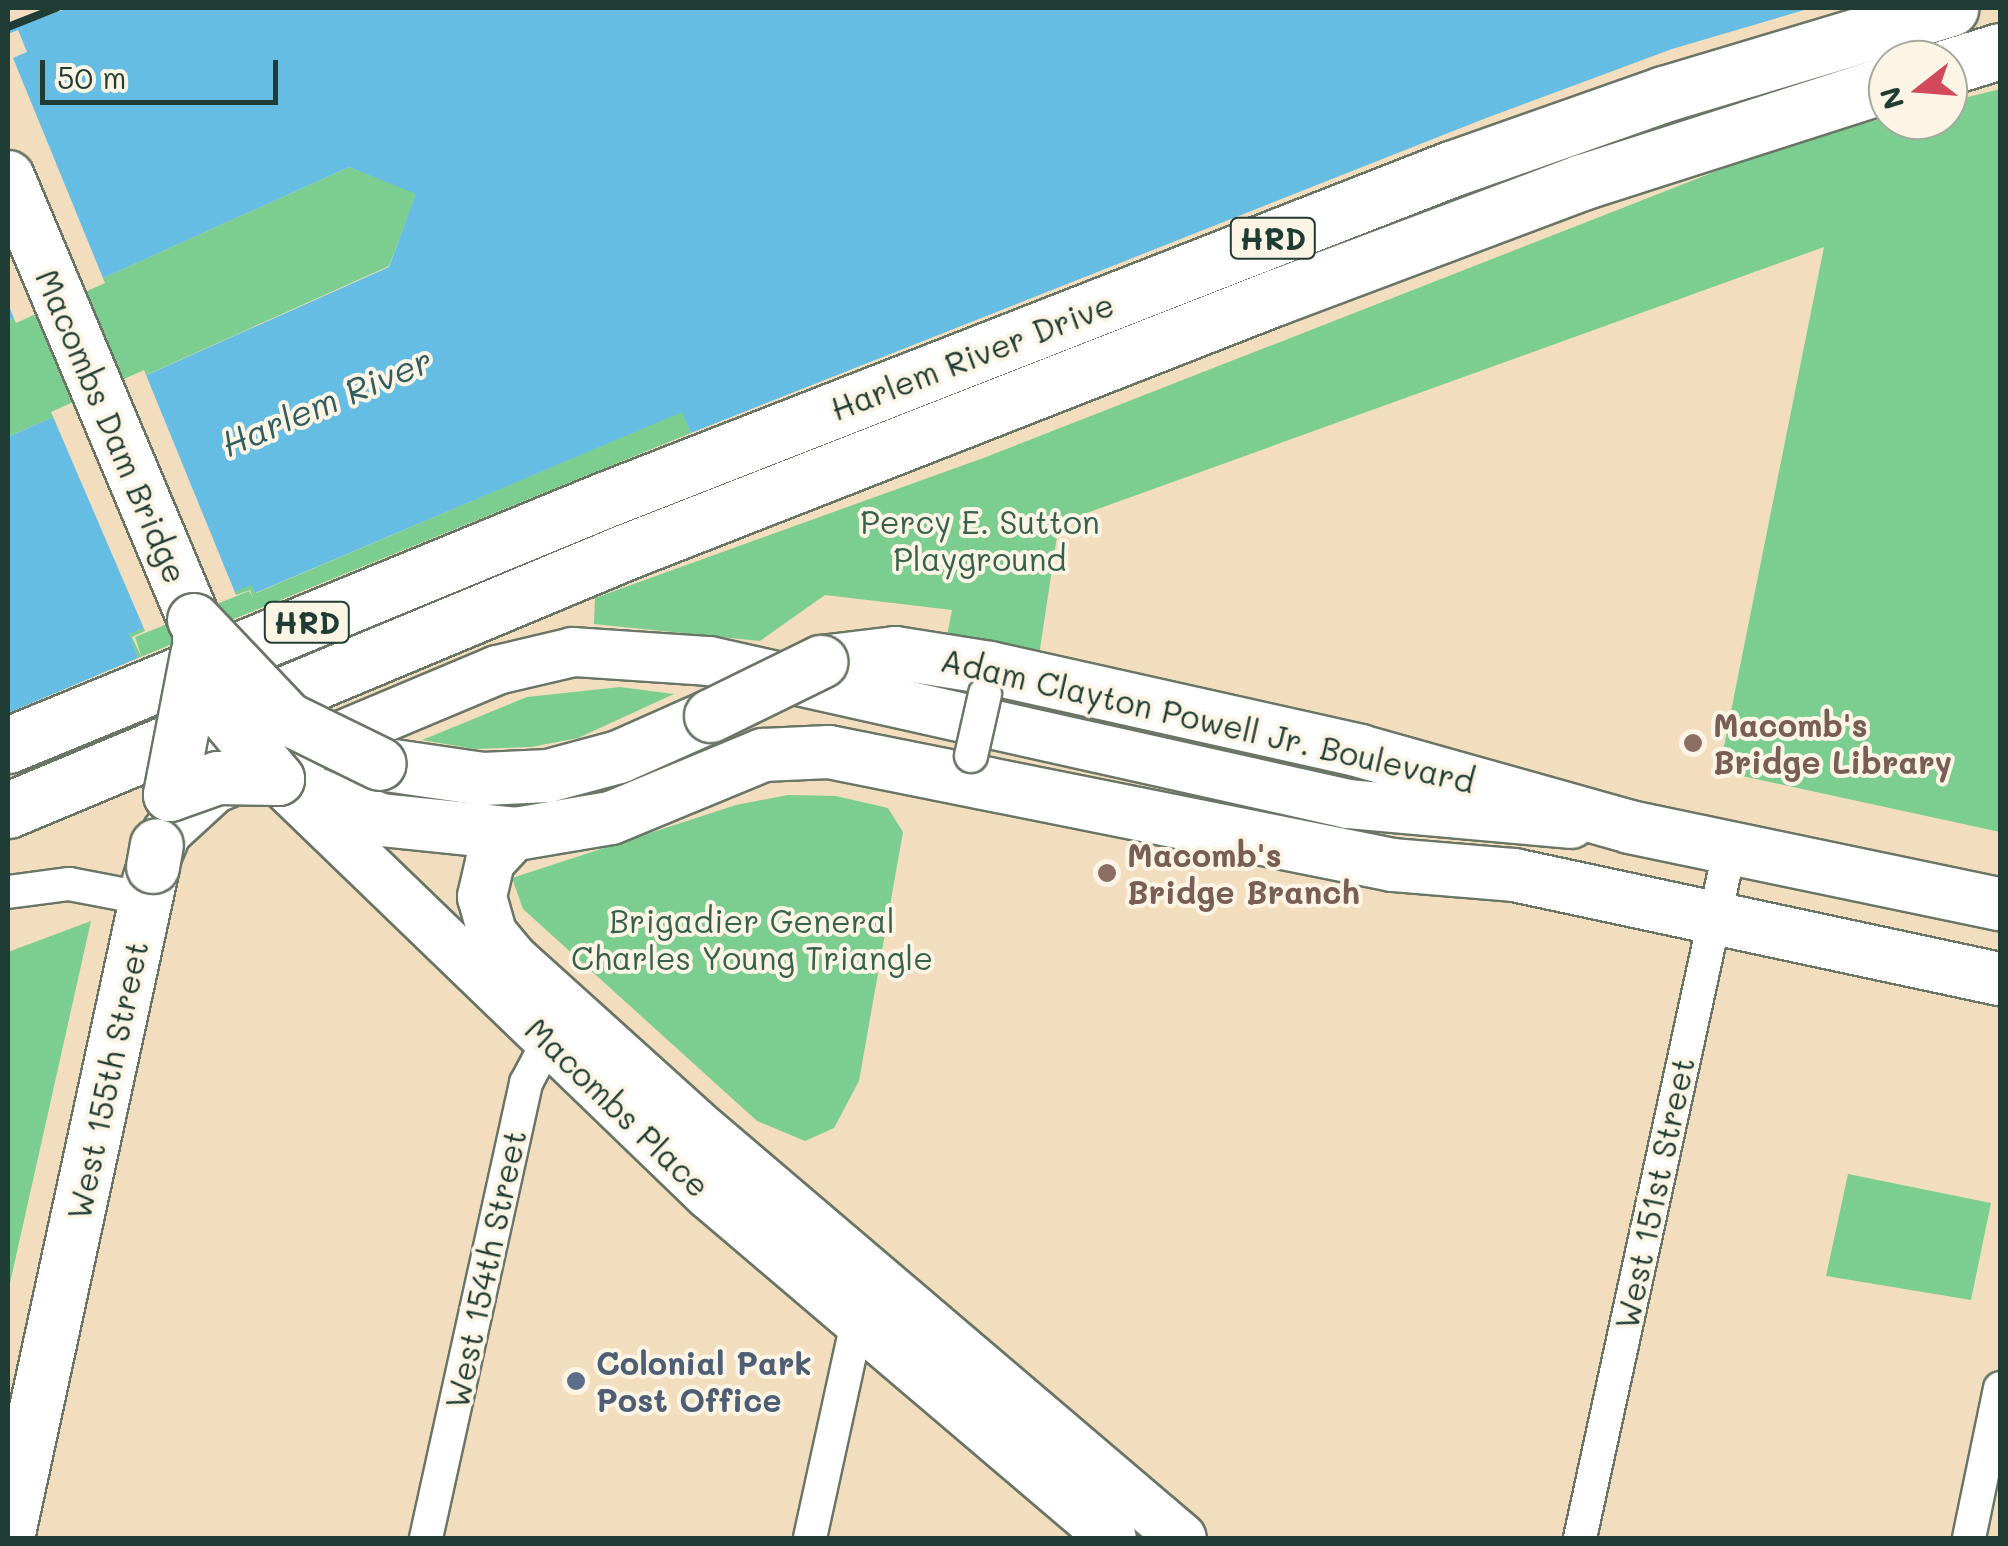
<!DOCTYPE html>
<style>
body{margin:0}
#map{position:relative;width:2008px;height:1546px;overflow:hidden;background:#f3ddbf;font-family:Mali,sans-serif}
div>[style]{position:absolute}
.green>*{inset:0;background:#7cce90}
.water>*{inset:0;background:#66bde3}
.pier>*{inset:0;background:#f3ddbf}
.roads{filter:drop-shadow(2px 0 #697565) drop-shadow(-2px 0 #697565) drop-shadow(0 2px #697565) drop-shadow(0 -2px #697565)}
.street>*{height:32px;margin:-16px;padding:0 16px;transform-origin:16px;border-radius:16px;background:#fff}
.secondary>*{height:48px;margin:-24px;padding:0 24px;transform-origin:24px;border-radius:24px;background:#fff}
.primary>*{height:52px;margin:-26px;padding:0 26px;transform-origin:26px;border-radius:26px;background:#fff}
.highway>*{height:55px;margin:-27.5px;padding:0 27.5px;transform-origin:27.5px;border-radius:27.5px;background:#fff}
.rail>*{height:8px;margin:-4px;padding:0 4px;transform-origin:4px;border-radius:4px;background:#1f3d34}
.bridges{filter:drop-shadow(2px 0 #697565) drop-shadow(-2px 0 #697565) drop-shadow(0 2px #697565) drop-shadow(0 -2px #697565)}
.street-bridge>*{height:32px;margin:-16px;padding:0 16px;transform-origin:16px;border-radius:16px;background:#fff}
.primary-bridge>*{height:52px;margin:-26px;padding:0 26px;transform-origin:26px;border-radius:26px;background:#fff}
.dots>*{width:28px;height:28px;translate:-50% -50%;box-sizing:border-box;border:5px solid #fcf5e5;border-radius:50%}
span{translate:-50% -50%;white-space:nowrap;text-align:center;line-height:1.15;-webkit-text-stroke:8px #fcf5e5;paint-order:stroke}
.shield-label span{padding:2px 8px;background:#fcf5e5;border:2px solid;border-radius:8px;-webkit-text-stroke-width:0}
.shield-label{font-size:30px;color:#1f3d34;font-weight:700}
.street-label{font-size:32px;color:#1f3d34}
.park-label{font-size:32px;color:#36614b}
.education-label{font-size:32px;color:#785e54;font-weight:700}
.left{translate:0 -50%;text-align:left}
.service-label{font-size:32px;color:#4e5e75;font-weight:700}
.water-label{font-size:35px;color:#315d60;font-style:italic}
.frame{position:absolute;inset:0;border:10px solid #1f3d34;pointer-events:none}
.north{position:absolute;left:1868px;top:40px;width:100px;height:100px;box-sizing:border-box;background:#fcf5e5;border:2px solid #a4ab9e;border-radius:50%;rotate:253deg;font-size:28px;font-weight:700;line-height:40px;text-align:center;color:#1f3d34}
.north::after{content:'';display:block;margin:auto;width:35px;height:45px;background:#d1495b;clip-path:polygon(50% 0,100% 100%,50% 72%,0 100%)}
.scale{position:absolute;left:40px;top:60px;width:238px;height:45px;box-sizing:border-box;border:5px solid #1f3d34;border-top:0;padding-left:12px;font-size:30px;line-height:35px;white-space:nowrap;color:#1f3d34;-webkit-text-stroke:8px #fcf5e5;paint-order:stroke}
</style>
<div id="map">
<div class="green">
<div style="clip-path:polygon(2000px 89px,2000px 832px,1719px 771px,1824px 247px,1059px 523px,1038px 662px,946px 640px,952px 610px,825px 595px,760px 641px,594px 624px,595px 598px,986px 457px,1786px 144px,1888px 117px,1948px 120px,1948px 102px)"></div>
<div style="clip-path:polygon(349px 167px,417px 193px,389px 266px,8px 437px,8px 321px)"></div>
<div style="clip-path:polygon(683px 411px,691px 433px,138px 658px,128px 634px,251px 584px,256px 593px)"></div>
<div style="clip-path:polygon(620px 687px,674px 694px,578px 738px,531px 747px,475px 749px,422px 740px,527px 697px)"></div>
<div style="clip-path:polygon(788px 795px,836px 796px,888px 808px,903px 832px,859px 1081px,834px 1128px,805px 1141px,757px 1121px,523px 909px,512px 878px,736px 805px)"></div>
<div style="clip-path:polygon(91px 921px,8px 1292px,8px 952px)"></div>
<div style="clip-path:polygon(1848px 1174px,1991px 1203px,1971px 1300px,1826px 1276px)"></div>
</div>
<div class="water">
<div style="clip-path:polygon(68px 8px,1811px 8px,1672px 49px,1481px 120px,691px 433px,682px 412px,255px 593px,251px 585px,129px 634px,138px 658px,8px 713px,8px 437px,389px 267px,416px 194px,349px 167px,8px 321px,8px 30px)"></div>
</div>
<div class="pier">
<div style="clip-path:polygon(18px 30px,27px 52px,13px 58px,105px 283px,16px 323px,8px 304px,8px 34px)"></div>
<div style="clip-path:polygon(144px 370px,236px 595px,250px 590px,253px 598px,249px 591px,135px 637px,142px 658px,132px 637px,145px 631px,51px 412px)"></div>
</div>
<div class="roads">
<div class="street">
<div style="left:8px;top:892px;width:62px;rotate:-7.5deg"></div>
<div style="left:69px;top:884px;width:75px;rotate:10.7deg"></div>
<div style="left:426px;top:1538px;width:466px;rotate:-77.6deg"></div>
<div style="left:526px;top:1083px;width:70px;rotate:-62deg"></div>
<div style="left:810px;top:1538px;width:239px;rotate:-77.7deg"></div>
<div style="left:1580px;top:1538px;width:707px;rotate:-77.75deg"></div>
<div style="left:1969px;top:1538px;width:153px;rotate:-78.3deg"></div>
</div>
<div class="secondary">
<div style="left:278px;top:779px;width:599px;rotate:43.99deg"></div>
<div style="left:709px;top:1195px;width:529px;rotate:40.4deg"></div>
<div style="left:516px;top:834px;width:38px;rotate:133deg"></div>
<div style="left:490px;top:862px;width:36px;rotate:103deg"></div>
<div style="left:482px;top:897px;width:37px;rotate:74deg"></div>
<div style="left:492px;top:933px;width:35px;rotate:50deg"></div>
<div style="left:515px;top:960px;width:241px;rotate:42.1deg"></div>
<div style="left:694px;top:1122px;width:641px;rotate:40.45deg"></div>
<div style="left:147px;top:880px;width:52px;rotate:-67.4deg"></div>
<div style="left:167px;top:832px;width:64px;rotate:-42.5deg"></div>
<div style="left:214px;top:789px;width:307px;rotate:-22.8deg"></div>
<div style="left:497px;top:670px;width:78px;rotate:-13.3deg"></div>
<div style="left:573px;top:652px;width:136px;rotate:3.8deg"></div>
<div style="left:709px;top:661px;width:655px;rotate:12.61deg"></div>
<div style="left:1348px;top:804px;width:224px;rotate:5.1deg"></div>
</div>
<div class="primary">
<div style="left:8px;top:177px;width:480px;rotate:67.2deg"></div>
<div style="left:821px;top:662px;width:75px;rotate:-6.9deg"></div>
<div style="left:895px;top:653px;width:96px;rotate:9deg"></div>
<div style="left:990px;top:668px;width:379px;rotate:12.6deg"></div>
<div style="left:1360px;top:751px;width:280px;rotate:15.7deg"></div>
<div style="left:1630px;top:827px;width:378px;rotate:11.8deg"></div>
<div style="left:380px;top:764px;width:104px;rotate:8.3deg"></div>
<div style="left:483px;top:779px;width:65px;rotate:-2.6deg"></div>
<div style="left:548px;top:776px;width:73px;rotate:-15deg"></div>
<div style="left:619px;top:757px;width:101px;rotate:-24deg"></div>
<div style="left:278px;top:779px;width:111px;rotate:21.7deg"></div>
<div style="left:381px;top:820px;width:136px;rotate:5.9deg"></div>
<div style="left:516px;top:834px;width:96px;rotate:-9.6deg"></div>
<div style="left:611px;top:818px;width:165px;rotate:-22.5deg"></div>
<div style="left:763px;top:755px;width:66px;rotate:-2.6deg"></div>
<div style="left:829px;top:752px;width:575px;rotate:11.33deg"></div>
<div style="left:1393px;top:865px;width:121px;rotate:4.7deg"></div>
<div style="left:1514px;top:875px;width:497px;rotate:12.1deg"></div>
<div style="left:8px;top:1538px;width:686px;rotate:-77.81deg"></div>
</div>
<div class="highway">
<div style="left:1948px;top:67px;width:54px;rotate:-17.1deg"></div>
<div style="left:8px;top:745px;width:648px;rotate:-22.33deg"></div>
<div style="left:607px;top:499px;width:906px;rotate:-21.36deg"></div>
<div style="left:1451px;top:169px;width:226px;rotate:-19.4deg"></div>
<div style="left:1664px;top:94px;width:299px;rotate:-16.7deg"></div>
<div style="left:8px;top:810px;width:669px;rotate:-22.69deg"></div>
<div style="left:625px;top:552px;width:699px;rotate:-21.39deg"></div>
<div style="left:1276px;top:297px;width:327px;rotate:-20.6deg"></div>
<div style="left:1582px;top:182px;width:321px;rotate:-17.8deg"></div>
</div>
</div>
<div class="rail">
<div style="left:8px;top:27px;width:52px;rotate:-21.6deg"></div>
</div>
<div class="bridges">
<div class="street-bridge">
<div style="left:971px;top:756px;width:64px;rotate:-77.3deg"></div>
</div>
<div class="primary-bridge">
<div style="left:194px;top:620px;width:137px;rotate:46.5deg"></div>
<div style="left:288px;top:719px;width:102px;rotate:26.1deg"></div>
<div style="left:199px;top:640px;width:77px;rotate:71.8deg"></div>
<div style="left:223px;top:713px;width:86px;rotate:50.2deg"></div>
<div style="left:711px;top:716px;width:123px;rotate:-26.1deg"></div>
<div style="left:170px;top:795px;width:143px;rotate:-79.1deg"></div>
<div style="left:170px;top:795px;width:51px;rotate:-19.5deg"></div>
<div style="left:218px;top:778px;width:60px;rotate:1deg"></div>
<div style="left:153px;top:867px;width:22px;rotate:-80deg"></div>
</div>
</div>
<div class="dots">
<div style="left:1693px;top:743px;background:#8d6e63"></div>
<div style="left:1107px;top:873px;background:#8d6e63"></div>
<div style="left:576px;top:1381px;background:#5c6f8a"></div>
</div>
<div class="shield-label">
<span style="left:1273px;top:238px">HRD</span>
<span style="left:307px;top:622px">HRD</span>
</div>
<div class="street-label">
<span style="left:972px;top:356px;rotate:-21deg">Harlem River Drive</span>
<span style="left:112px;top:426px;rotate:67deg">Macombs Dam Bridge</span>
<span style="left:1208px;top:720px;rotate:13deg">Adam Clayton Powell Jr. Boulevard</span>
<span style="left:107px;top:1080px;rotate:-78deg">West 155th Street</span>
<span style="left:618px;top:1107px;rotate:44deg">Macombs Place</span>
<span style="left:1654px;top:1193px;rotate:-78deg">West 151st Street</span>
<span style="left:485px;top:1269px;rotate:-78deg">West 154th Street</span>
</div>
<div class="park-label">
<span style="left:980px;top:540px">Percy E. Sutton<br>Playground</span>
<span style="left:752px;top:939px">Brigadier General<br>Charles Young Triangle</span>
</div>
<div class="education-label">
<span class="left" style="left:1713px;top:743px">Macomb's<br>Bridge Library</span>
<span class="left" style="left:1127px;top:873px">Macomb's<br>Bridge Branch</span>
</div>
<div class="service-label">
<span class="left" style="left:596px;top:1381px">Colonial Park<br>Post Office</span>
</div>
<div class="water-label">
<span style="left:326px;top:401px;rotate:-23deg">Harlem River</span>
</div>
<div class="frame"></div>
<div class="north">N</div>
<div class="scale">50 m</div>
</div>
